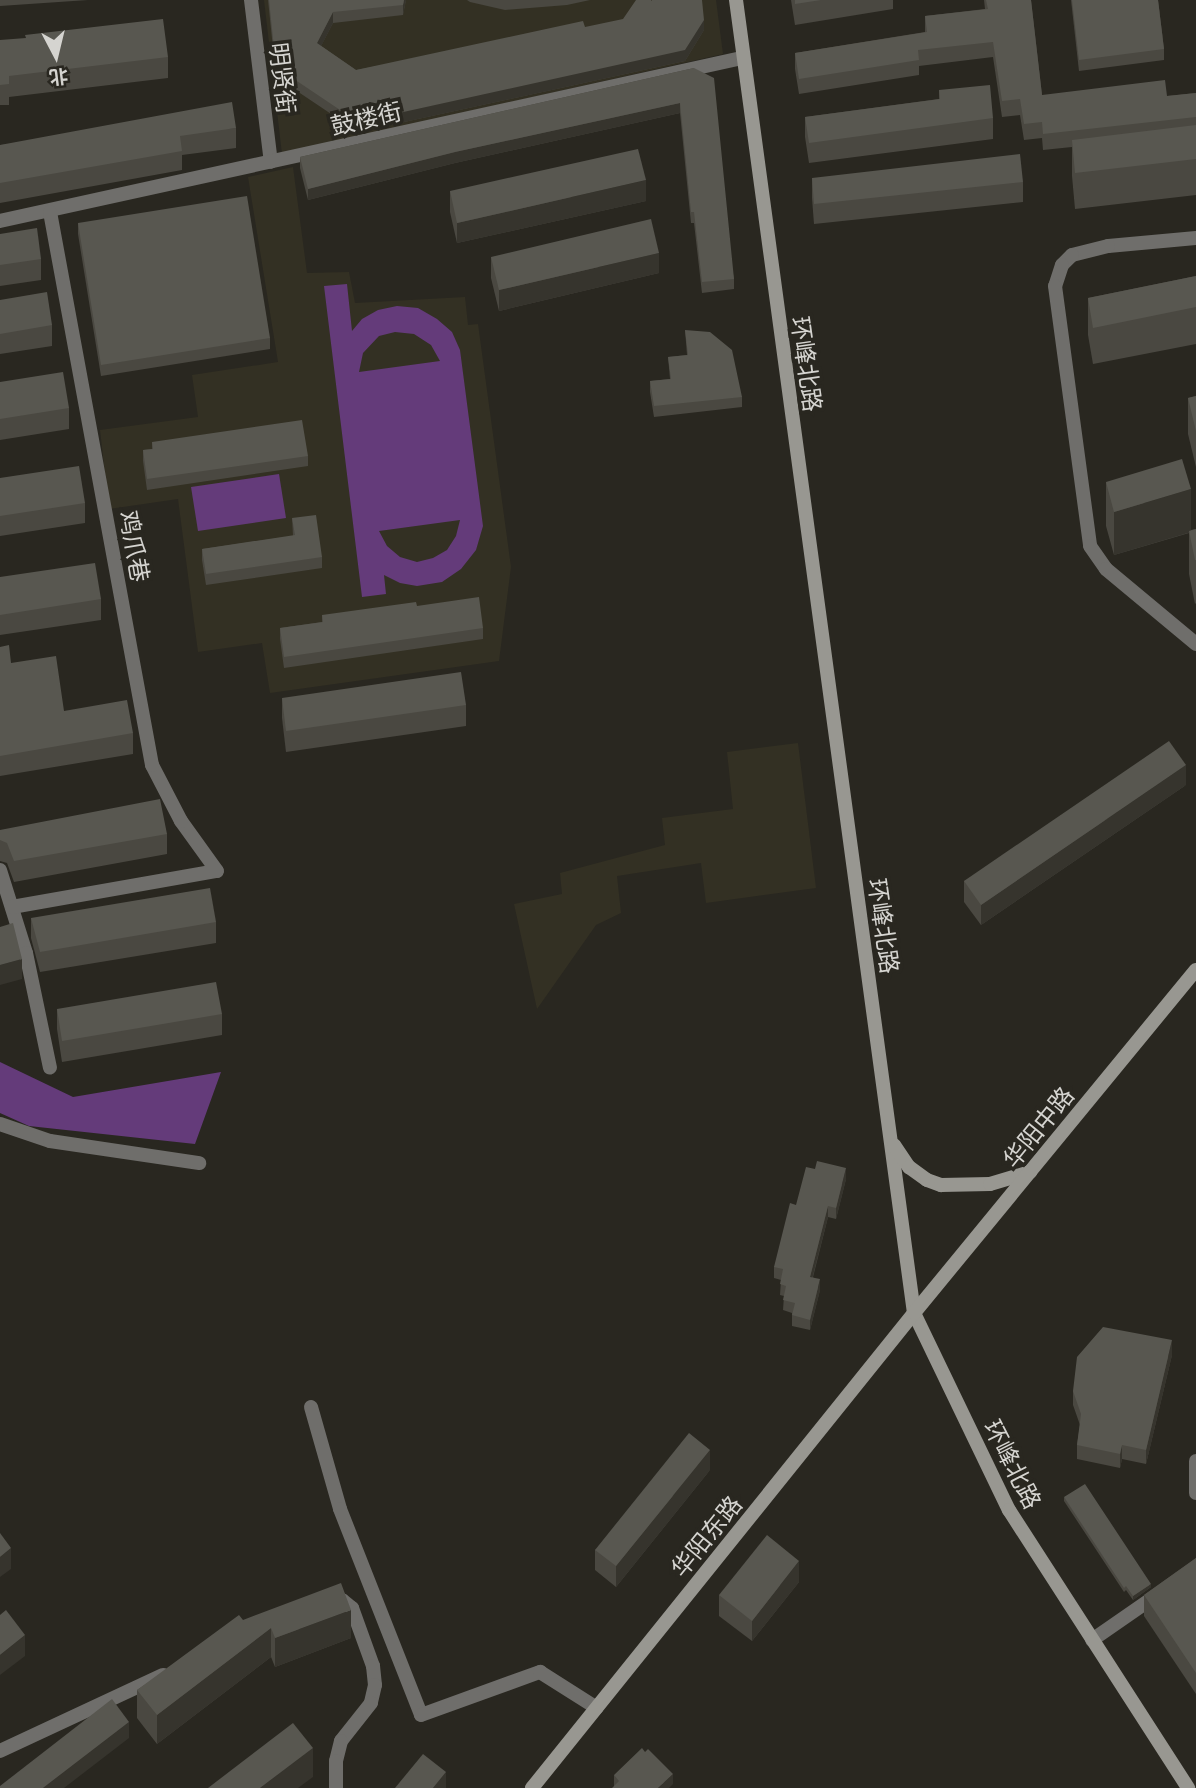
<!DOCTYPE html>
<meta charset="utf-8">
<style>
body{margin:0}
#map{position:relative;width:1196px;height:1788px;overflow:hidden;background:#292720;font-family:Commissioner,"Noto Sans SC",sans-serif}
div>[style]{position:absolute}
.built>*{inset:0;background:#333023}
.green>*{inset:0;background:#643b7a}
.street>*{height:14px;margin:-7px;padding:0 7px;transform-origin:7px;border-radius:7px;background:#6f6e6b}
.secondary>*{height:14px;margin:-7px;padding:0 7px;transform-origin:7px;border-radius:7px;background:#989791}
.wall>*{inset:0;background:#4a4841}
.shaded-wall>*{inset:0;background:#36342d}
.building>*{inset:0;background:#585750}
span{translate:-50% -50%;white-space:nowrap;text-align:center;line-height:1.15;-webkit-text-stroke:7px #292720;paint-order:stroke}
.street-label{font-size:24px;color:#d5d4d0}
.north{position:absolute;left:21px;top:21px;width:70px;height:70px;-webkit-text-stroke:5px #292720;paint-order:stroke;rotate:173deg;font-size:19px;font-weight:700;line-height:28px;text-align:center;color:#d5d4d0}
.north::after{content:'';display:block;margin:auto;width:24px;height:32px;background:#d5d4d0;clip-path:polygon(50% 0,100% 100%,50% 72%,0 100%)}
</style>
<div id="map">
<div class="built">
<div style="clip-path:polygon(264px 0,716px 0,723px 54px,282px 154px)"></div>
<div style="clip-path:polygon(293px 167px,307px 273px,349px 272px,355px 303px,465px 297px,468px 325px,478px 324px,511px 567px,499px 661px,270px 693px,262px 643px,198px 652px,178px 499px,109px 509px,100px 430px,198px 417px,192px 375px,278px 362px,248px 177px)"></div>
<div style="clip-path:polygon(798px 743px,816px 888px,706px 903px,701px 863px,617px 876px,621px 913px,596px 925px,537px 1009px,514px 904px,562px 894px,560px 873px,665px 845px,662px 818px,733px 809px,727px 752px)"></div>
</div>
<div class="green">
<div style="clip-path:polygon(evenodd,347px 284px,352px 331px,362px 319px,378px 310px,397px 306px,418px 308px,437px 319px,452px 332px,460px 350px,483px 526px,476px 550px,461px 569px,442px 582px,417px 586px,400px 583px,384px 575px,386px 594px,362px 597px,324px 286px,347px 284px,395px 332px,414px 334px,431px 345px,440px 361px,359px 372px,363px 353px,379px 336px,395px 332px,347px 284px,460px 520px,456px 536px,447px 550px,433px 558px,417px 562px,400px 557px,387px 546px,379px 531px,460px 520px)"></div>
<div style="clip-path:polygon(279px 474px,286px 518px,198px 531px,191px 487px)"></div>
<div style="clip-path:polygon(0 1062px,73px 1097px,221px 1072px,195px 1144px,29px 1126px,0 1113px)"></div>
</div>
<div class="street">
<div style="left:251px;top:0;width:163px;rotate:83deg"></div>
<div style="left:0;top:221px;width:760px;rotate:-12.39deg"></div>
<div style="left:1196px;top:238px;width:88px;rotate:174.8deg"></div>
<div style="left:1108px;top:246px;width:37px;rotate:166deg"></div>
<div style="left:1072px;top:255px;width:14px;rotate:135deg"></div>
<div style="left:1062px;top:265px;width:22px;rotate:108deg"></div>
<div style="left:1055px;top:286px;width:262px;rotate:82.3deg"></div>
<div style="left:1090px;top:546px;width:28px;rotate:55deg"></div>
<div style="left:1106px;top:569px;width:117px;rotate:39.8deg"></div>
<div style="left:0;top:870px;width:87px;rotate:72.6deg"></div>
<div style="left:26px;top:953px;width:117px;rotate:78.2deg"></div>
<div style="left:12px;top:907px;width:208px;rotate:-10deg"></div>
<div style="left:217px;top:871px;width:62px;rotate:-125.8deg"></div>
<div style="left:181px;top:821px;width:63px;rotate:-117.4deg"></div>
<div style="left:152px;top:765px;width:562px;rotate:-100.45deg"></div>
<div style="left:0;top:1124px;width:53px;rotate:18.8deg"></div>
<div style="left:50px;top:1141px;width:151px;rotate:8.4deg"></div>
<div style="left:311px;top:1407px;width:106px;rotate:74.1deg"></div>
<div style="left:340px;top:1509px;width:221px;rotate:68.5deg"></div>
<div style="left:421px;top:1715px;width:127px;rotate:-19.9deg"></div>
<div style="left:540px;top:1672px;width:67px;rotate:32.3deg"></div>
<div style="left:1196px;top:1461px;width:32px;rotate:90deg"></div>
<div style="left:335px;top:1599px;width:7px;rotate:8deg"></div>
<div style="left:342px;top:1600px;width:13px;rotate:39deg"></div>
<div style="left:352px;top:1608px;width:62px;rotate:70.1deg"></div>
<div style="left:373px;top:1666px;width:19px;rotate:84deg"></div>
<div style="left:375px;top:1685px;width:18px;rotate:103deg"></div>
<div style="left:371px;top:1703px;width:48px;rotate:128.3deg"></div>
<div style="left:341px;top:1741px;width:21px;rotate:104deg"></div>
<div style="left:336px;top:1761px;width:27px;rotate:90deg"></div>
<div style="left:1092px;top:1640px;width:79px;rotate:-34.7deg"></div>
<div style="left:0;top:1751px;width:180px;rotate:-25deg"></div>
</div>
<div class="secondary">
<div style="left:736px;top:0;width:1325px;rotate:82.28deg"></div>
<div style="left:914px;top:1313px;width:219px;rotate:64.3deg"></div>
<div style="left:1009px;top:1510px;width:331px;rotate:57.2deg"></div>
<div style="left:894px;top:1145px;width:27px;rotate:56deg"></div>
<div style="left:909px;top:1167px;width:22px;rotate:36deg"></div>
<div style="left:927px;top:1180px;width:15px;rotate:20deg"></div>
<div style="left:941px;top:1185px;width:49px;rotate:-1.2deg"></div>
<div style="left:990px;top:1184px;width:42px;rotate:-16.7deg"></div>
<div style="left:532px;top:1788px;width:610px;rotate:-51.19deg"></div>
<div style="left:914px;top:1313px;width:444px;rotate:-50.6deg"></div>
</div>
<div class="wall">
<div style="clip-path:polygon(0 0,88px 0,0 6px)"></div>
<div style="clip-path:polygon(268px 0,406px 0,403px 15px,333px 23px,321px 46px,356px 70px,585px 27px,704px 30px,685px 61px,358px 132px,276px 77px)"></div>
<div style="clip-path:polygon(467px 0,590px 0,567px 5px,505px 10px,470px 2px)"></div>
<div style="clip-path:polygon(791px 0,893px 0,893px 9px,795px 25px)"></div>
<div style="clip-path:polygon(984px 0,1031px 0,1042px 95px,1167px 96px,1196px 93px,1196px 195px,1075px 209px,1072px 176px,1072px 147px,1043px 150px,1042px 138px,1024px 140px,1020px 115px,1002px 117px,993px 57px,919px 66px,919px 75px,799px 94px,795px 69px,795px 53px,925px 32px,925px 16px,985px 9px)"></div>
<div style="clip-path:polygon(1071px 0,1158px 0,1164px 49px,1164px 60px,1079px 71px)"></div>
<div style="clip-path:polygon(0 40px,168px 57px,168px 78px,9px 97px,9px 105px,0 105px)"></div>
<div style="clip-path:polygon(694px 68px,734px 279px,734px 289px,702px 293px,694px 223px,691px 223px,680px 113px,455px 163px,308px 200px,300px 168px,300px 157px)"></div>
<div style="clip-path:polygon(939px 90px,993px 118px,993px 139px,809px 163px,805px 137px,805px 117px,939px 99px)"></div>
<div style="clip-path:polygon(236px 128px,236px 148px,182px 155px,182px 170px,0 203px,0 145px)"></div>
<div style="clip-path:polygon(812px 178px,1023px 182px,1023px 202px,814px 224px,812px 198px)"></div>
<div style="clip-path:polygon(450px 191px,646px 201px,457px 243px,450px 212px)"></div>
<div style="clip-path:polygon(78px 223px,270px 338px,270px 349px,101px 376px,78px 234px)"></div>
<div style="clip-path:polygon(0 234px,41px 259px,41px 280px,0 286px)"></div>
<div style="clip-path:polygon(491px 257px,659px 273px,499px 311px,491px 278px)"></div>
<div style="clip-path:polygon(1196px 276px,1196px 344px,1093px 364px,1088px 335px,1088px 298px)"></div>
<div style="clip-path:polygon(0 300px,52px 325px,52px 346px,0 354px)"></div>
<div style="clip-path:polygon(685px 330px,742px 397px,742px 407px,654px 417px,650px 392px,650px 381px,670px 379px,668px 357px,687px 355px)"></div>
<div style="clip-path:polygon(0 382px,69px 408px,69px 429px,0 440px)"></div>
<div style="clip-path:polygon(1196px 396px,1196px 467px,1188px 434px,1188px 398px)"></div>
<div style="clip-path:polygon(152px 442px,308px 456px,308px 466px,147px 490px,143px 461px,143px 450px,152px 449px)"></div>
<div style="clip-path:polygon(0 478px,85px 503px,85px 523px,0 536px)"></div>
<div style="clip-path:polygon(1106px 482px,1191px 530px,1196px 529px,1196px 603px,1195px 604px,1189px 574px,1189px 533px,1114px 555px,1106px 526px)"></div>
<div style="clip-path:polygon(292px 518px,322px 557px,322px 568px,206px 585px,202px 560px,202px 549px,293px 536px)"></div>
<div style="clip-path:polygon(0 577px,101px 599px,101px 620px,0 635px)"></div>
<div style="clip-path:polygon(322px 615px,483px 628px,483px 639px,284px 668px,280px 639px,280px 628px,322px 622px)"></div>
<div style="clip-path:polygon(0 647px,11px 663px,64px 711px,133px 733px,133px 754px,0 776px)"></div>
<div style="clip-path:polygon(282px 698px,466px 705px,466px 726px,286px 752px,282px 718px)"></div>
<div style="clip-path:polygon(1186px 785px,981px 925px,964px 902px,964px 881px)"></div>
<div style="clip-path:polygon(0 830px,167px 834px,167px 854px,14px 882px,7px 863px,0 861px)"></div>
<div style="clip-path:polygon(31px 918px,216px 922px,216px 943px,40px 972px,31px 938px)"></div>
<div style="clip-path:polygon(57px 1009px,222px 1014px,222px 1035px,62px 1062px,57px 1029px)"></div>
<div style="clip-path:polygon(846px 1179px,836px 1219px,828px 1217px,813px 1277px,820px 1290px,810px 1330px,792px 1326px,792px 1313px,783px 1310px,784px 1296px,780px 1295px,781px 1280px,774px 1278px,774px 1267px)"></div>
<div style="clip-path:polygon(1172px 1355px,1146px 1464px,1122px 1459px,1120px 1468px,1077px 1459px,1077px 1445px,1080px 1425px,1073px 1405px,1073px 1391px)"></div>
<div style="clip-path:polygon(710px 1470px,616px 1587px,595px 1570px,595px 1550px)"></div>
<div style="clip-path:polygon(1064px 1497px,1151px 1587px,1133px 1600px,1126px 1590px,1124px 1592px,1064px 1501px)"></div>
<div style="clip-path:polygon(1196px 1558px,1196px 1694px,1144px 1616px,1144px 1595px)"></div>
<div style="clip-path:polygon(799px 1582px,752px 1641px,719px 1616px,719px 1595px)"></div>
<div style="clip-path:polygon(243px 1620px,351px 1638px,275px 1667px,271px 1657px,157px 1744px,137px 1718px,137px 1690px)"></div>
<div style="clip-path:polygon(614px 1775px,673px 1784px,614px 1786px)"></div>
</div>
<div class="shaded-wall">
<div style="clip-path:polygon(404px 0,406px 0,403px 15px,403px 5px)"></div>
<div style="clip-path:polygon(333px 12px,333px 23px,317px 54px,317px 43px)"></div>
<div style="clip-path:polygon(704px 20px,704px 30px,685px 61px,358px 132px,358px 122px)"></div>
<div style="clip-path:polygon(680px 103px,680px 113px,455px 163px,308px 200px,308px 189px,455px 152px)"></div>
<div style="clip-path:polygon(646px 180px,646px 201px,457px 243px,457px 223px)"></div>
<div style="clip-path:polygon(659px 253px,659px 273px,499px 311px,499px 290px)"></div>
<div style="clip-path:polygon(1191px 489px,1191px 532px,1114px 555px,1114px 512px)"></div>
<div style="clip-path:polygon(1186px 765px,1186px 785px,981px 925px,981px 905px)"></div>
<div style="clip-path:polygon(22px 959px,22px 979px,0 985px,0 965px)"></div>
<div style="clip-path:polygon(846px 1168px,846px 1179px,836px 1219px,836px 1208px)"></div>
<div style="clip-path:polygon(828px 1206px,828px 1217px,810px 1287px,810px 1277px)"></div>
<div style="clip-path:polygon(820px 1279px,820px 1290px,810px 1330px,810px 1320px)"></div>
<div style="clip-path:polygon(1172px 1340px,1172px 1355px,1146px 1464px,1146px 1450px)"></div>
<div style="clip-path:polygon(1122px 1445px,1122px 1459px,1120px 1468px,1120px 1454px)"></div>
<div style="clip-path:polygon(710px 1450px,710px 1470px,616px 1587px,616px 1566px)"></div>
<div style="clip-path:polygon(11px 1548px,11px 1569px,0 1577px,0 1557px)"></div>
<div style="clip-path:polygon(799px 1561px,799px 1582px,752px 1641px,752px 1621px)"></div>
<div style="clip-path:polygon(1151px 1584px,1151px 1587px,1133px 1600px,1133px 1596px)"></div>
<div style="clip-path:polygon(351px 1610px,351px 1638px,275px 1667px,275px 1638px)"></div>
<div style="clip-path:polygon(271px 1628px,271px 1657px,157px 1744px,157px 1715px)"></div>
<div style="clip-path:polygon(25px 1635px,25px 1656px,0 1675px,0 1655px)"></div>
<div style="clip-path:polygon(129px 1722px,129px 1738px,64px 1788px,43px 1788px)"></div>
<div style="clip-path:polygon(313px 1748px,313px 1777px,298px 1788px,260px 1788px)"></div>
<div style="clip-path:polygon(446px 1772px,446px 1788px,433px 1788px)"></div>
<div style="clip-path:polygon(673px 1774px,673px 1784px,669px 1788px,658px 1788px)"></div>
</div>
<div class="building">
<div style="clip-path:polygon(269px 0,404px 0,403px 5px,333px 12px,317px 43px,356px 70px,583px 21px,585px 27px,623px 19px,636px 0,651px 0,652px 1px,652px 0,702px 0,704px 20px,685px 50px,358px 122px,276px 67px)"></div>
<div style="clip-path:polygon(795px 0,821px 0,795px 4px)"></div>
<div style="clip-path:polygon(986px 0,1031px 0,1042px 95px,1165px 80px,1167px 96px,1196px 93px,1196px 117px,1043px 134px,1042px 122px,1024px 124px,1020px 99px,1002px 101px,993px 42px,918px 50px,919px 60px,799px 79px,795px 53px,927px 32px,925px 16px,988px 9px)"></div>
<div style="clip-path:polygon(1072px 0,1158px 0,1164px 49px,1079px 60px)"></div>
<div style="clip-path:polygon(163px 19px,168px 57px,9px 76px,9px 84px,0 85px,0 40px,26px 38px,25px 35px)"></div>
<div style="clip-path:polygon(694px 68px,714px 78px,734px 279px,702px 282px,694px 212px,691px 212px,680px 103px,455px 152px,308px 189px,300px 157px)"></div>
<div style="clip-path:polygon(990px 85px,993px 118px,809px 143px,805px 117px,940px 99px,939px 90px)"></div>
<div style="clip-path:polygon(232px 102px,236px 128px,180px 136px,182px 151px,0 183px,0 145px)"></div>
<div style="clip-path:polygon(1196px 125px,1196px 159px,1075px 173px,1072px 140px)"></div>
<div style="clip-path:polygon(638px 149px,646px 180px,457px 223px,450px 191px)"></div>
<div style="clip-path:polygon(1020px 154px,1023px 182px,814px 204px,812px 178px)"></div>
<div style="clip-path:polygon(247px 196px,270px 338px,101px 365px,78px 223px)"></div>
<div style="clip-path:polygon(651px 219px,659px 253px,499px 290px,491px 257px)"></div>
<div style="clip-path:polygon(37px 228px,41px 259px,0 265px,0 234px)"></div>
<div style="clip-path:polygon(1196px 276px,1196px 307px,1093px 328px,1088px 298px)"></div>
<div style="clip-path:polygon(47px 292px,52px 325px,0 334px,0 300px)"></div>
<div style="clip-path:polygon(685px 330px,710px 332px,732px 350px,742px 397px,654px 406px,650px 381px,671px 379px,668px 357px,688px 355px)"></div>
<div style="clip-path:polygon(63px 372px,69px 408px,0 419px,0 382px)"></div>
<div style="clip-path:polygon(1196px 396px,1196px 431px,1188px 398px)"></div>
<div style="clip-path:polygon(302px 420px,308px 456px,147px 479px,143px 450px,153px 449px,152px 442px)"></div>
<div style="clip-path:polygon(1182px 459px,1191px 489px,1114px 512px,1106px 482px)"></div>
<div style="clip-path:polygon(79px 466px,85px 503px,0 516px,0 478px)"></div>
<div style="clip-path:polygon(316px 515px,322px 557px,206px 574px,202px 549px,295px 535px,292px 518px)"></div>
<div style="clip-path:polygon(1196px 529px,1196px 560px,1195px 560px,1189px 531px)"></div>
<div style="clip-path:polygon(95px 563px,101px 599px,0 615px,0 577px)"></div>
<div style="clip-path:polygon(479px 597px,483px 628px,284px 657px,280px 628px,323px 622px,322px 615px,416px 602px,417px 606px)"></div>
<div style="clip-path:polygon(9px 645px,11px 663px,56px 656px,64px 711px,127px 700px,133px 733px,0 756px,0 647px)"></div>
<div style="clip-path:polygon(461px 672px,466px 705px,286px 731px,282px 698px)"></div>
<div style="clip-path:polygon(1169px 741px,1186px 765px,981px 905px,964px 881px)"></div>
<div style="clip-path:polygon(160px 799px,167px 834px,14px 861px,7px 843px,0 840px,0 830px)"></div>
<div style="clip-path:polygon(210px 888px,216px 922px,40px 952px,31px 918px)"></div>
<div style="clip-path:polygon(13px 923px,22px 959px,0 965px,0 927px)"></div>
<div style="clip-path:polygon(216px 982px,222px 1014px,62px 1041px,57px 1009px)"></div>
<div style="clip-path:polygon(817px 1161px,846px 1168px,836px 1208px,828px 1206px,810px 1277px,820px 1279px,810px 1320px,792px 1315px,795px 1303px,783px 1300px,786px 1286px,780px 1284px,783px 1269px,774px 1267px,790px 1203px,796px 1205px,806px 1167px,815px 1169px)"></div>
<div style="clip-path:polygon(1103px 1327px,1172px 1340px,1146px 1450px,1122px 1445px,1120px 1454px,1077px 1445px,1081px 1414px,1073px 1391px,1077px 1357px)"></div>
<div style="clip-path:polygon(689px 1433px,710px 1450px,616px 1566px,595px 1550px)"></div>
<div style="clip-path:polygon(1085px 1484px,1151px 1584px,1133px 1596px,1126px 1586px,1124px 1588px,1064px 1497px)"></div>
<div style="clip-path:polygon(0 1533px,11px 1548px,0 1557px)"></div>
<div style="clip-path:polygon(767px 1535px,799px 1561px,752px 1621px,719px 1595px)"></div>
<div style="clip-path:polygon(1196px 1558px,1196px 1673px,1144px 1595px)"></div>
<div style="clip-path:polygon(341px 1583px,351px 1610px,275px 1638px,271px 1628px,157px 1715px,137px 1690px,239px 1615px,243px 1620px)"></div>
<div style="clip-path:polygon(6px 1610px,25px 1635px,0 1655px,0 1615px)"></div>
<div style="clip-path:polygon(112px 1699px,129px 1722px,43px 1788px,0 1788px,0 1786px)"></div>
<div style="clip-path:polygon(293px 1723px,313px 1748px,260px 1788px,208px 1788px)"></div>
<div style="clip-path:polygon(642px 1748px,645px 1752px,648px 1749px,673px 1774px,658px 1788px,612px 1788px,619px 1781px,614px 1775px)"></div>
<div style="clip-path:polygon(423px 1754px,446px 1772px,433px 1788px,395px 1788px)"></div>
</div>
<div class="street-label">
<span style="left:283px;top:78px;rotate:83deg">明贤街</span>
<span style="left:366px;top:118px;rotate:-13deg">鼓楼街</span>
<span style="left:807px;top:364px;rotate:82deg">环峰北路</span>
<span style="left:135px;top:546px;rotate:80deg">鸡爪巷</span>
<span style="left:884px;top:926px;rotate:82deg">环峰北路</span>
<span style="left:1038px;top:1127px;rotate:-51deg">华阳中路</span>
<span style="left:1013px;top:1464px;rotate:63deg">环峰北路</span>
<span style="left:706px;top:1536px;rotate:-51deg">华阳东路</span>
</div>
<div class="north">北</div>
</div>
